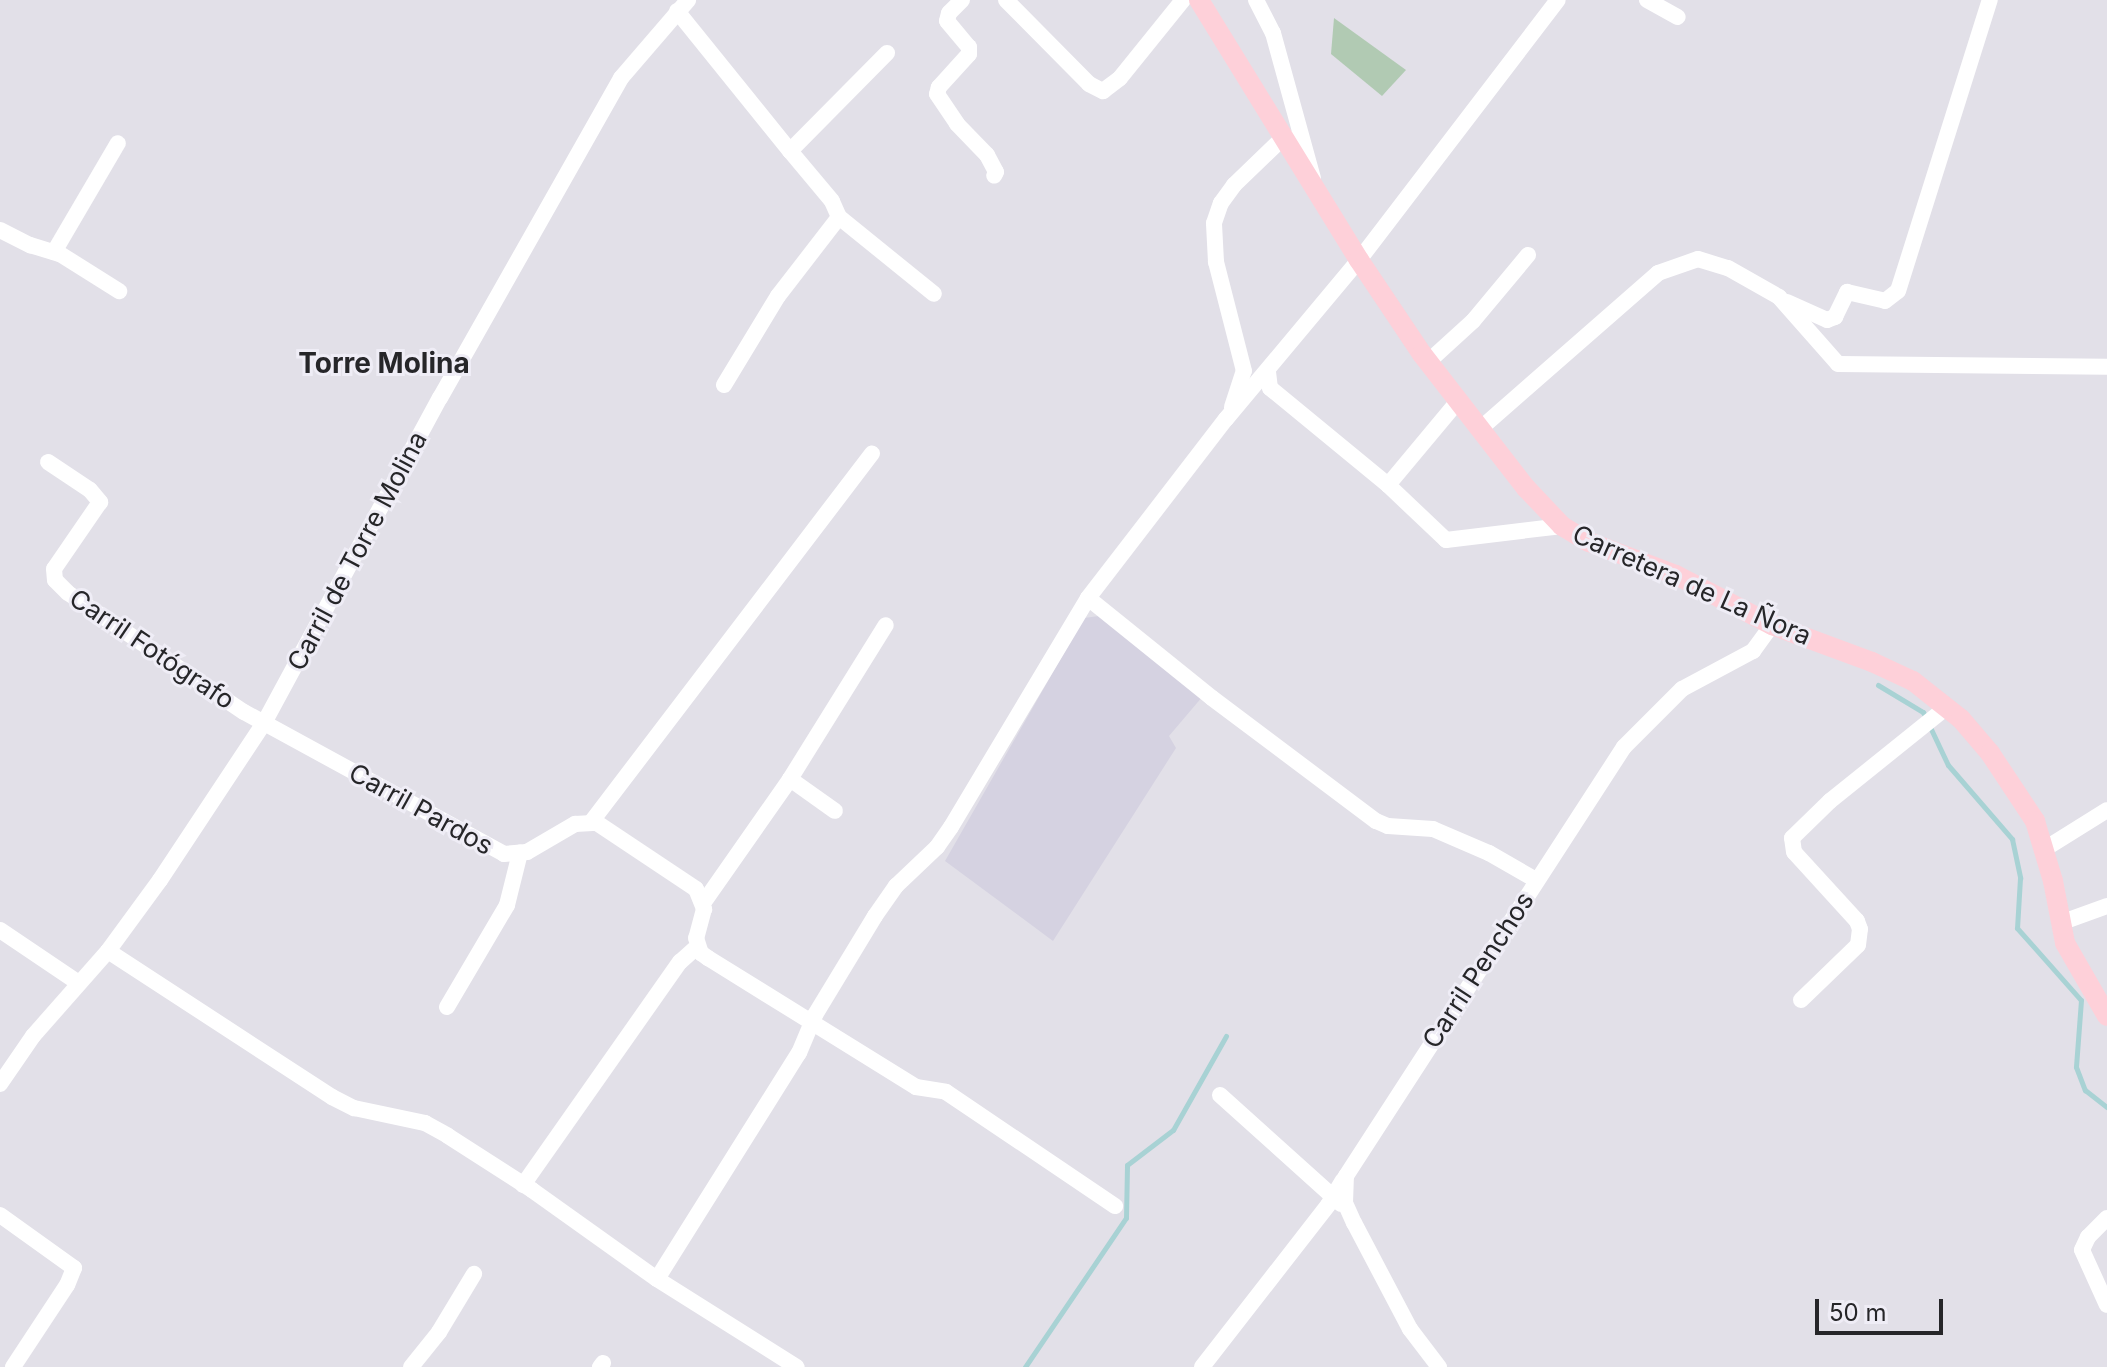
<!DOCTYPE html>
<meta charset="utf-8">
<style>
body{margin:0}
#map{position:relative;width:2107px;height:1367px;overflow:hidden;background:#e2e0e8;font-family:Inter,sans-serif}
div>[style]{position:absolute}
.built>*{inset:0;background:#d5d2e1}
.green>*{inset:0;background:#b1cab3}
.stream>*{height:5px;margin:-2.5px;padding:0 2.5px;transform-origin:2.5px;border-radius:2.5px;background:#a8d2d4}
.minor>*{height:16px;margin:-8px;padding:0 8px;transform-origin:8px;border-radius:8px;background:#fff}
.major>*{height:20px;margin:-10px;padding:0 10px;transform-origin:10px;border-radius:10px;background:#fed0d9}
span{translate:-50% -50%;white-space:nowrap;text-align:center;line-height:1.15;-webkit-text-stroke:6px #efedf6;paint-order:stroke}
.street-label{font-size:26px;color:#262629}
.neighbourhood-label{font-size:28px;color:#262629;font-weight:700}
.scale{position:absolute;left:1815px;top:1299px;width:128px;height:36px;box-sizing:border-box;border:4px solid #262629;border-top:0;padding-left:10px;font-size:24px;line-height:28px;white-space:nowrap;color:#262629;-webkit-text-stroke:6px #efedf6;paint-order:stroke}
</style>
<div id="map">
<div class="built">
<div style="clip-path:polygon(1099px 616px,1203px 696px,1169px 736px,1176px 748px,1053px 941px,945px 861px,1084px 618px)"></div>
</div>
<div class="green">
<div style="clip-path:polygon(1334px 18px,1406px 70px,1382px 96px,1331px 54px)"></div>
</div>
<div class="stream">
<div style="left:1878px;top:685px;width:52px;rotate:31deg"></div>
<div style="left:1923px;top:712px;width:7px;rotate:63deg"></div>
<div style="left:1930px;top:727px;width:42px;rotate:64.7deg"></div>
<div style="left:1948px;top:765px;width:98px;rotate:49.1deg"></div>
<div style="left:2012px;top:839px;width:40px;rotate:78deg"></div>
<div style="left:2020px;top:878px;width:50px;rotate:93.4deg"></div>
<div style="left:2017px;top:928px;width:96px;rotate:48.4deg"></div>
<div style="left:2081px;top:1000px;width:67px;rotate:94.3deg"></div>
<div style="left:2076px;top:1067px;width:25px;rotate:69deg"></div>
<div style="left:2085px;top:1090px;width:28px;rotate:38deg"></div>
<div style="left:1025px;top:1367px;width:180px;rotate:-55.9deg"></div>
<div style="left:1126px;top:1218px;width:53px;rotate:-88.9deg"></div>
<div style="left:1127px;top:1165px;width:58px;rotate:-37.3deg"></div>
<div style="left:1173px;top:1130px;width:108px;rotate:-60.6deg"></div>
</div>
<div class="minor">
<div style="left:962px;top:0;width:18px;rotate:135deg"></div>
<div style="left:949px;top:13px;width:8px;rotate:104deg"></div>
<div style="left:947px;top:21px;width:34px;rotate:50deg"></div>
<div style="left:969px;top:47px;width:7px;rotate:90deg"></div>
<div style="left:969px;top:54px;width:45px;rotate:132.3deg"></div>
<div style="left:939px;top:87px;width:7px;rotate:106deg"></div>
<div style="left:937px;top:94px;width:36px;rotate:56deg"></div>
<div style="left:957px;top:124px;width:43px;rotate:45.9deg"></div>
<div style="left:987px;top:155px;width:19px;rotate:62deg"></div>
<div style="left:996px;top:172px;width:4px;rotate:117deg"></div>
<div style="left:1006px;top:0;width:118px;rotate:45.3deg"></div>
<div style="left:1089px;top:84px;width:16px;rotate:27deg"></div>
<div style="left:1103px;top:91px;width:21px;rotate:-37deg"></div>
<div style="left:1120px;top:78px;width:100px;rotate:-51.1deg"></div>
<div style="left:1256px;top:0;width:37px;rotate:63deg"></div>
<div style="left:1273px;top:33px;width:150px;rotate:74.6deg"></div>
<div style="left:1647px;top:0;width:35px;rotate:29deg"></div>
<div style="left:677px;top:11px;width:180px;rotate:51.1deg"></div>
<div style="left:839px;top:217px;width:17px;rotate:-114deg"></div>
<div style="left:832px;top:201px;width:65px;rotate:-130deg"></div>
<div style="left:790px;top:151px;width:138px;rotate:-45.3deg"></div>
<div style="left:0;top:230px;width:34px;rotate:27deg"></div>
<div style="left:30px;top:245px;width:31px;rotate:17deg"></div>
<div style="left:60px;top:254px;width:70px;rotate:32.1deg"></div>
<div style="left:54px;top:252px;width:126px;rotate:-59.6deg"></div>
<div style="left:1787px;top:302px;width:44px;rotate:24.2deg"></div>
<div style="left:1827px;top:320px;width:9px;rotate:-21deg"></div>
<div style="left:1835px;top:317px;width:28px;rotate:-64deg"></div>
<div style="left:1847px;top:292px;width:39px;rotate:13deg"></div>
<div style="left:1885px;top:301px;width:16px;rotate:-38deg"></div>
<div style="left:1898px;top:291px;width:305px;rotate:-72.5deg"></div>
<div style="left:1428px;top:362px;width:61px;rotate:-42.3deg"></div>
<div style="left:1473px;top:321px;width:86px;rotate:-50.2deg"></div>
<div style="left:1268px;top:372px;width:16px;rotate:83deg"></div>
<div style="left:1270px;top:388px;width:153px;rotate:39.4deg"></div>
<div style="left:1388px;top:485px;width:80px;rotate:43.5deg"></div>
<div style="left:1446px;top:540px;width:117px;rotate:-6.9deg"></div>
<div style="left:724px;top:385px;width:104px;rotate:-58.8deg"></div>
<div style="left:778px;top:296px;width:100px;rotate:-52.3deg"></div>
<div style="left:839px;top:217px;width:122px;rotate:39deg"></div>
<div style="left:1232px;top:407px;width:38px;rotate:-72deg"></div>
<div style="left:1244px;top:371px;width:113px;rotate:-104.4deg"></div>
<div style="left:1216px;top:262px;width:39px;rotate:-93deg"></div>
<div style="left:1214px;top:223px;width:21px;rotate:-71deg"></div>
<div style="left:1221px;top:203px;width:22px;rotate:-54deg"></div>
<div style="left:1234px;top:185px;width:71px;rotate:-43.9deg"></div>
<div style="left:1480px;top:429px;width:237px;rotate:-41.2deg"></div>
<div style="left:1658px;top:273px;width:42px;rotate:-19.3deg"></div>
<div style="left:1698px;top:259px;width:31px;rotate:17deg"></div>
<div style="left:1728px;top:268px;width:59px;rotate:29.6deg"></div>
<div style="left:1779px;top:297px;width:89px;rotate:48.6deg"></div>
<div style="left:1838px;top:364px;width:269px;rotate:0.6deg"></div>
<div style="left:48px;top:462px;width:50px;rotate:33.7deg"></div>
<div style="left:90px;top:490px;width:16px;rotate:50deg"></div>
<div style="left:100px;top:502px;width:81px;rotate:124.5deg"></div>
<div style="left:54px;top:569px;width:11px;rotate:85deg"></div>
<div style="left:55px;top:580px;width:18px;rotate:45deg"></div>
<div style="left:68px;top:593px;width:212px;rotate:34.1deg"></div>
<div style="left:244px;top:712px;width:296px;rotate:28.6deg"></div>
<div style="left:504px;top:854px;width:23px;rotate:-5deg"></div>
<div style="left:527px;top:852px;width:56px;rotate:-30.3deg"></div>
<div style="left:575px;top:824px;width:22px;rotate:-3deg"></div>
<div style="left:597px;top:823px;width:119px;rotate:33.7deg"></div>
<div style="left:696px;top:889px;width:22px;rotate:68deg"></div>
<div style="left:704px;top:909px;width:30px;rotate:105deg"></div>
<div style="left:696px;top:938px;width:16px;rotate:72deg"></div>
<div style="left:701px;top:953px;width:9px;rotate:36deg"></div>
<div style="left:708px;top:958px;width:245px;rotate:31.8deg"></div>
<div style="left:916px;top:1087px;width:30px;rotate:9deg"></div>
<div style="left:946px;top:1092px;width:204px;rotate:34deg"></div>
<div style="left:1388px;top:485px;width:109px;rotate:-50.2deg"></div>
<div style="left:1088px;top:598px;width:159px;rotate:38.9deg"></div>
<div style="left:1212px;top:698px;width:205px;rotate:36.9deg"></div>
<div style="left:1376px;top:821px;width:13px;rotate:23deg"></div>
<div style="left:1388px;top:826px;width:45px;rotate:3.8deg"></div>
<div style="left:1433px;top:829px;width:61px;rotate:23.2deg"></div>
<div style="left:1489px;top:853px;width:54px;rotate:29.9deg"></div>
<div style="left:790px;top:779px;width:181px;rotate:-58.1deg"></div>
<div style="left:592px;top:821px;width:462px;rotate:-52.7deg"></div>
<div style="left:2043px;top:850px;width:75px;rotate:-32deg"></div>
<div style="left:704px;top:902px;width:150px;rotate:-55deg"></div>
<div style="left:790px;top:779px;width:55px;rotate:35.4deg"></div>
<div style="left:2060px;top:923px;width:50px;rotate:-19.9deg"></div>
<div style="left:0;top:930px;width:93px;rotate:34deg"></div>
<div style="left:108px;top:951px;width:267px;rotate:33.1deg"></div>
<div style="left:332px;top:1097px;width:25px;rotate:27deg"></div>
<div style="left:354px;top:1108px;width:73px;rotate:11.9deg"></div>
<div style="left:425px;top:1123px;width:26px;rotate:29deg"></div>
<div style="left:448px;top:1136px;width:100px;rotate:32.7deg"></div>
<div style="left:532px;top:1190px;width:153px;rotate:35.5deg"></div>
<div style="left:657px;top:1279px;width:165px;rotate:32.2deg"></div>
<div style="left:1801px;top:1000px;width:79px;rotate:-44deg"></div>
<div style="left:1858px;top:945px;width:16px;rotate:-83deg"></div>
<div style="left:1860px;top:929px;width:9px;rotate:-111deg"></div>
<div style="left:1857px;top:921px;width:93px;rotate:-132.4deg"></div>
<div style="left:1794px;top:852px;width:14px;rotate:-98deg"></div>
<div style="left:1792px;top:838px;width:53px;rotate:-44.2deg"></div>
<div style="left:1830px;top:801px;width:150px;rotate:-38.8deg"></div>
<div style="left:447px;top:1007px;width:118px;rotate:-59.5deg"></div>
<div style="left:507px;top:905px;width:54px;rotate:-76deg"></div>
<div style="left:0;top:1084px;width:58px;rotate:-55.5deg"></div>
<div style="left:33px;top:1036px;width:113px;rotate:-48.6deg"></div>
<div style="left:108px;top:951px;width:88px;rotate:-53.8deg"></div>
<div style="left:160px;top:880px;width:188px;rotate:-56.5deg"></div>
<div style="left:264px;top:723px;width:370px;rotate:-61.6deg"></div>
<div style="left:440px;top:398px;width:368px;rotate:-60.5deg"></div>
<div style="left:621px;top:78px;width:103px;rotate:-49.3deg"></div>
<div style="left:1220px;top:1095px;width:163px;rotate:42deg"></div>
<div style="left:523px;top:1185px;width:273px;rotate:-54.9deg"></div>
<div style="left:680px;top:962px;width:24px;rotate:-42deg"></div>
<div style="left:0;top:1215px;width:91px;rotate:35.6deg"></div>
<div style="left:74px;top:1268px;width:18px;rotate:112deg"></div>
<div style="left:67px;top:1285px;width:98px;rotate:123.4deg"></div>
<div style="left:2107px;top:1218px;width:27px;rotate:135deg"></div>
<div style="left:2088px;top:1237px;width:14px;rotate:115deg"></div>
<div style="left:2082px;top:1250px;width:60px;rotate:65.6deg"></div>
<div style="left:657px;top:1279px;width:267px;rotate:-57.9deg"></div>
<div style="left:799px;top:1053px;width:41px;rotate:-67.2deg"></div>
<div style="left:815px;top:1015px;width:116px;rotate:-58.8deg"></div>
<div style="left:875px;top:916px;width:37px;rotate:-55deg"></div>
<div style="left:896px;top:886px;width:57px;rotate:-43.6deg"></div>
<div style="left:937px;top:847px;width:24px;rotate:-55deg"></div>
<div style="left:951px;top:827px;width:267px;rotate:-59.1deg"></div>
<div style="left:1088px;top:598px;width:226px;rotate:-52.4deg"></div>
<div style="left:1226px;top:419px;width:207px;rotate:-50.1deg"></div>
<div style="left:1359px;top:260px;width:327px;rotate:-52.6deg"></div>
<div style="left:411px;top:1367px;width:45px;rotate:-51.3deg"></div>
<div style="left:439px;top:1332px;width:68px;rotate:-58.9deg"></div>
<div style="left:600px;top:1367px;width:5px;rotate:-53deg"></div>
<div style="left:1202px;top:1367px;width:205px;rotate:-52.1deg"></div>
<div style="left:1328px;top:1205px;width:29px;rotate:-59deg"></div>
<div style="left:1439px;top:1367px;width:48px;rotate:-127.3deg"></div>
<div style="left:1410px;top:1329px;width:120px;rotate:-117.8deg"></div>
<div style="left:1354px;top:1223px;width:22px;rotate:-114deg"></div>
<div style="left:1345px;top:1203px;width:27px;rotate:-88deg"></div>
<div style="left:1346px;top:1176px;width:511px;rotate:-57.06deg"></div>
<div style="left:1624px;top:747px;width:82px;rotate:-45deg"></div>
<div style="left:1682px;top:689px;width:81px;rotate:-28.2deg"></div>
<div style="left:1753px;top:651px;width:32px;rotate:-54deg"></div>
</div>
<div class="major">
<div style="left:1199px;top:0;width:305px;rotate:58.4deg"></div>
<div style="left:1359px;top:260px;width:113px;rotate:56.2deg"></div>
<div style="left:1422px;top:354px;width:170px;rotate:52.2deg"></div>
<div style="left:1526px;top:488px;width:52px;rotate:46.5deg"></div>
<div style="left:1562px;top:526px;width:31px;rotate:31deg"></div>
<div style="left:1589px;top:542px;width:93px;rotate:20.8deg"></div>
<div style="left:1676px;top:575px;width:108px;rotate:27.5deg"></div>
<div style="left:1772px;top:625px;width:107px;rotate:20.3deg"></div>
<div style="left:1872px;top:662px;width:45px;rotate:24.9deg"></div>
<div style="left:1913px;top:681px;width:61px;rotate:38.4deg"></div>
<div style="left:1961px;top:719px;width:45px;rotate:49.5deg"></div>
<div style="left:1990px;top:753px;width:82px;rotate:56.5deg"></div>
<div style="left:2035px;top:821px;width:63px;rotate:73.3deg"></div>
<div style="left:2053px;top:881px;width:63px;rotate:79deg"></div>
<div style="left:2065px;top:943px;width:84px;rotate:60.1deg"></div>
</div>
<div class="street-label">
<span style="left:357px;top:551px;rotate:-62deg">Carril de Torre Molina</span>
<span style="left:1692px;top:585px;rotate:24deg">Carretera de La Ñora</span>
<span style="left:152px;top:649px;rotate:34deg">Carril Fotógrafo</span>
<span style="left:421px;top:809px;rotate:29deg">Carril Pardos</span>
<span style="left:1478px;top:970px;rotate:-57deg">Carril Penchos</span>
</div>
<div class="neighbourhood-label">
<span style="left:384px;top:363px">Torre Molina</span>
</div>
<div class="scale">50 m</div>
</div>
